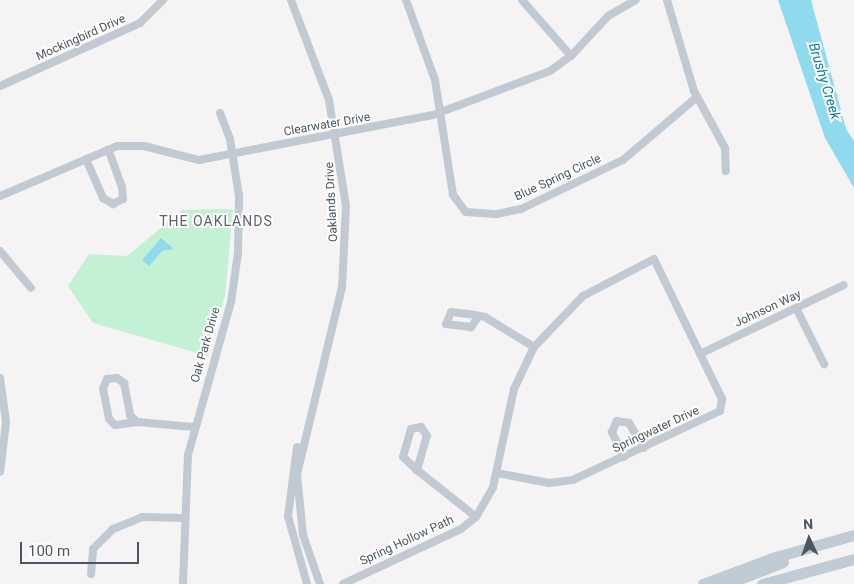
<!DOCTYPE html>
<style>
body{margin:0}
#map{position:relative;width:854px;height:584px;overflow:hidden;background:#f5f3f3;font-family:Roboto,sans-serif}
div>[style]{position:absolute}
.green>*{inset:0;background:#c3f1d5}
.water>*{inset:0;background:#90daee}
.minor>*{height:8px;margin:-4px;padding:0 4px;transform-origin:4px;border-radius:4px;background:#c1cad2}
.secondary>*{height:11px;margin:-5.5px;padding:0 5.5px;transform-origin:5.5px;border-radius:5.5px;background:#c1cbd6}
span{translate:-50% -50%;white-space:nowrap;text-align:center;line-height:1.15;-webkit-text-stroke:4px #fff;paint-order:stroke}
.street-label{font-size:12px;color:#4a5661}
.water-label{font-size:14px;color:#0c7c9b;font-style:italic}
.neighbourhood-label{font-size:14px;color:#5f6368;letter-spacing:1px}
.north{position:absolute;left:784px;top:514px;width:50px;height:50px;-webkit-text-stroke:4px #fff;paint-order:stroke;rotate:357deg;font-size:14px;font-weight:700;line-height:20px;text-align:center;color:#4a5661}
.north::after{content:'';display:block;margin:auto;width:18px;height:22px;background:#4a5661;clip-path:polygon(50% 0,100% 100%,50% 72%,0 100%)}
.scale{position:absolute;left:20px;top:542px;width:119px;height:22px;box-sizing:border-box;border:2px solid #4a5661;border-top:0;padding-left:6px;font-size:15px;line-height:18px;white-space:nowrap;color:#4a5661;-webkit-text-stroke:4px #fff;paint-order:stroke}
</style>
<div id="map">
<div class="green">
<div style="clip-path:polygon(233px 209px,225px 296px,208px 356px,93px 323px,68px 286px,89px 254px,127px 256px,182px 210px)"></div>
</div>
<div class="water">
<div style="clip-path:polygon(778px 0,811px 0,846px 129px,854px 141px,854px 188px,825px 138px)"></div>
<div style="clip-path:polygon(161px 238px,174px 249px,162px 251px,149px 266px,142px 260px)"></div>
</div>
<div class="minor">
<div style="left:291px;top:0;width:107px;rotate:69.2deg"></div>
<div style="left:329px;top:100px;width:107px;rotate:80.9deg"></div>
<div style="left:346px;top:206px;width:81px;rotate:92.8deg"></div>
<div style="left:342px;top:287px;width:193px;rotate:103.5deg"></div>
<div style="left:297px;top:475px;width:60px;rotate:84.3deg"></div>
<div style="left:303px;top:535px;width:52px;rotate:70.9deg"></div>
<div style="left:406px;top:0;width:85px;rotate:70.1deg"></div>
<div style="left:435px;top:80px;width:116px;rotate:81.1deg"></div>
<div style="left:453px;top:195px;width:21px;rotate:53deg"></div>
<div style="left:466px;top:212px;width:31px;rotate:4deg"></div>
<div style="left:497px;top:214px;width:25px;rotate:-12deg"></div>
<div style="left:521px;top:209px;width:113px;rotate:-25.7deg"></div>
<div style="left:623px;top:160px;width:97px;rotate:-40.4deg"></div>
<div style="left:522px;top:0;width:74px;rotate:48.8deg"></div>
<div style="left:667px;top:0;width:95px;rotate:73.5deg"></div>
<div style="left:694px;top:91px;width:65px;rotate:61.5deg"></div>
<div style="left:725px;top:148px;width:23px;rotate:88deg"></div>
<div style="left:0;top:86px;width:154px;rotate:-24.2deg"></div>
<div style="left:140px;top:23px;width:33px;rotate:-45deg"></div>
<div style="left:86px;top:159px;width:43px;rotate:66.4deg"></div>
<div style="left:103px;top:198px;width:12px;rotate:31deg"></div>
<div style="left:113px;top:204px;width:11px;rotate:-27deg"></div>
<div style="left:123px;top:199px;width:12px;rotate:-95deg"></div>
<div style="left:122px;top:187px;width:40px;rotate:-110.2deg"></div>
<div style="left:0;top:196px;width:127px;rotate:-23.1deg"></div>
<div style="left:117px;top:146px;width:27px"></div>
<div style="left:144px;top:146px;width:57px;rotate:14.3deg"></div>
<div style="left:199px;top:160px;width:238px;rotate:-10.9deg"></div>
<div style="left:433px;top:115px;width:125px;rotate:-20.6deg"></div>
<div style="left:550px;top:71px;width:26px;rotate:-36deg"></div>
<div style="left:571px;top:56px;width:54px;rotate:-47.2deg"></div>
<div style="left:608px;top:16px;width:32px;rotate:-30deg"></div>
<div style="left:0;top:251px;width:48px;rotate:50deg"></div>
<div style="left:796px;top:308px;width:63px;rotate:63.4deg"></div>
<div style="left:479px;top:316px;width:14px;rotate:126deg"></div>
<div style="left:471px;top:327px;width:25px;rotate:-173deg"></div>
<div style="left:446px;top:324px;width:13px;rotate:-67deg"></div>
<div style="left:451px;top:312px;width:23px;rotate:7deg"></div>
<div style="left:474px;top:315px;width:11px;rotate:10deg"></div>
<div style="left:485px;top:317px;width:57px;rotate:31.5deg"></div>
<div style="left:702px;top:353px;width:157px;rotate:-25.6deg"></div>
<div style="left:0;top:378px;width:44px;rotate:82.2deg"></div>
<div style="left:6px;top:422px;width:50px;rotate:96.8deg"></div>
<div style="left:137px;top:422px;width:22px;rotate:172deg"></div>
<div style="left:115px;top:425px;width:8px;rotate:-135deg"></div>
<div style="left:109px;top:419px;width:31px;rotate:-101deg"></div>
<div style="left:103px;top:389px;width:11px;rotate:-68deg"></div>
<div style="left:107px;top:379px;width:10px;rotate:-6deg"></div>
<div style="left:117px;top:378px;width:9px;rotate:36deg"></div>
<div style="left:124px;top:383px;width:33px;rotate:79deg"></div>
<div style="left:130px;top:415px;width:10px;rotate:45deg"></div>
<div style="left:137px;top:422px;width:57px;rotate:5deg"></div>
<div style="left:297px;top:447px;width:70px;rotate:97.4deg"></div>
<div style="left:288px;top:516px;width:71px;rotate:74.4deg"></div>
<div style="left:624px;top:457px;width:28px;rotate:-116deg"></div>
<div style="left:612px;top:432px;width:12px;rotate:-66deg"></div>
<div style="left:617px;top:421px;width:12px;rotate:9deg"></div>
<div style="left:629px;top:423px;width:29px;rotate:59deg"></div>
<div style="left:417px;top:470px;width:35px;rotate:-74deg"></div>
<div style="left:427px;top:436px;width:11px;rotate:-124deg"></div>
<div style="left:421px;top:427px;width:10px;rotate:169deg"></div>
<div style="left:411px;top:429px;width:29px;rotate:106deg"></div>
<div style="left:403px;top:457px;width:19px;rotate:43deg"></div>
<div style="left:417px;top:470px;width:75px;rotate:38.5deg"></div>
<div style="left:91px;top:574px;width:25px;rotate:-85deg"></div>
<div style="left:93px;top:549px;width:28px;rotate:-45deg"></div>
<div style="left:113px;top:529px;width:31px;rotate:-22deg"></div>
<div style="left:142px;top:517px;width:42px;rotate:1.4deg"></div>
<div style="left:183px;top:584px;width:129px;rotate:-87.8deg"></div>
<div style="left:188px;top:455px;width:159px;rotate:-74.3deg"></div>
<div style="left:231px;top:302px;width:49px;rotate:-81.9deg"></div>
<div style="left:238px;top:253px;width:57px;rotate:-89deg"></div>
<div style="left:239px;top:196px;width:58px;rotate:-99deg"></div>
<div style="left:230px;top:139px;width:28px;rotate:-111deg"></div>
<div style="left:343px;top:584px;width:130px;rotate:-25deg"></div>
<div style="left:461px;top:529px;width:19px;rotate:-39deg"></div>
<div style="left:476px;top:517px;width:34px;rotate:-60deg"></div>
<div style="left:493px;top:487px;width:100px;rotate:-77.9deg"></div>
<div style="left:514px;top:389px;width:47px;rotate:-64.5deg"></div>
<div style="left:534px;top:347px;width:71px;rotate:-46.1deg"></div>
<div style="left:583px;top:296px;width:80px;rotate:-27.5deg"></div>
<div style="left:654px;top:259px;width:156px;rotate:64.1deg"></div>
<div style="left:722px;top:399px;width:12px;rotate:99deg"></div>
<div style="left:720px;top:411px;width:162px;rotate:154.9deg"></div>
<div style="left:573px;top:480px;width:24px;rotate:173deg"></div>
<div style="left:549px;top:483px;width:53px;rotate:-169.1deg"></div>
</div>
<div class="secondary">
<div style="left:703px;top:584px;width:74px;rotate:-20.6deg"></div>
<div style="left:772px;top:558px;width:85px;rotate:-15.7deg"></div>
<div style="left:727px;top:584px;width:60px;rotate:-21.4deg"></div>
<div style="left:762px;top:584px;width:95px;rotate:-15.2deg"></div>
</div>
<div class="street-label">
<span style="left:81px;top:38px;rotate:-24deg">Mockingbird Drive</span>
<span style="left:327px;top:125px;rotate:-10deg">Clearwater Drive</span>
<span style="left:558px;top:178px;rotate:-25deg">Blue Spring Circle</span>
<span style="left:332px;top:202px;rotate:-93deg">Oaklands Drive</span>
<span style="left:768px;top:309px;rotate:-25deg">Johnson Way</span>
<span style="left:206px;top:345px;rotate:-74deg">Oak Park Drive</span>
<span style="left:656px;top:430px;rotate:-25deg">Springwater Drive</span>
<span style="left:407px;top:541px;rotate:-25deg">Spring Hollow Path</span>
</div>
<div class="water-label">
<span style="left:825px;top:81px;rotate:73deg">Brushy Creek</span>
</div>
<div class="neighbourhood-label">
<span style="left:216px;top:221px">THE OAKLANDS</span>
</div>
<div class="north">N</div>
<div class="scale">100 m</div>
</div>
